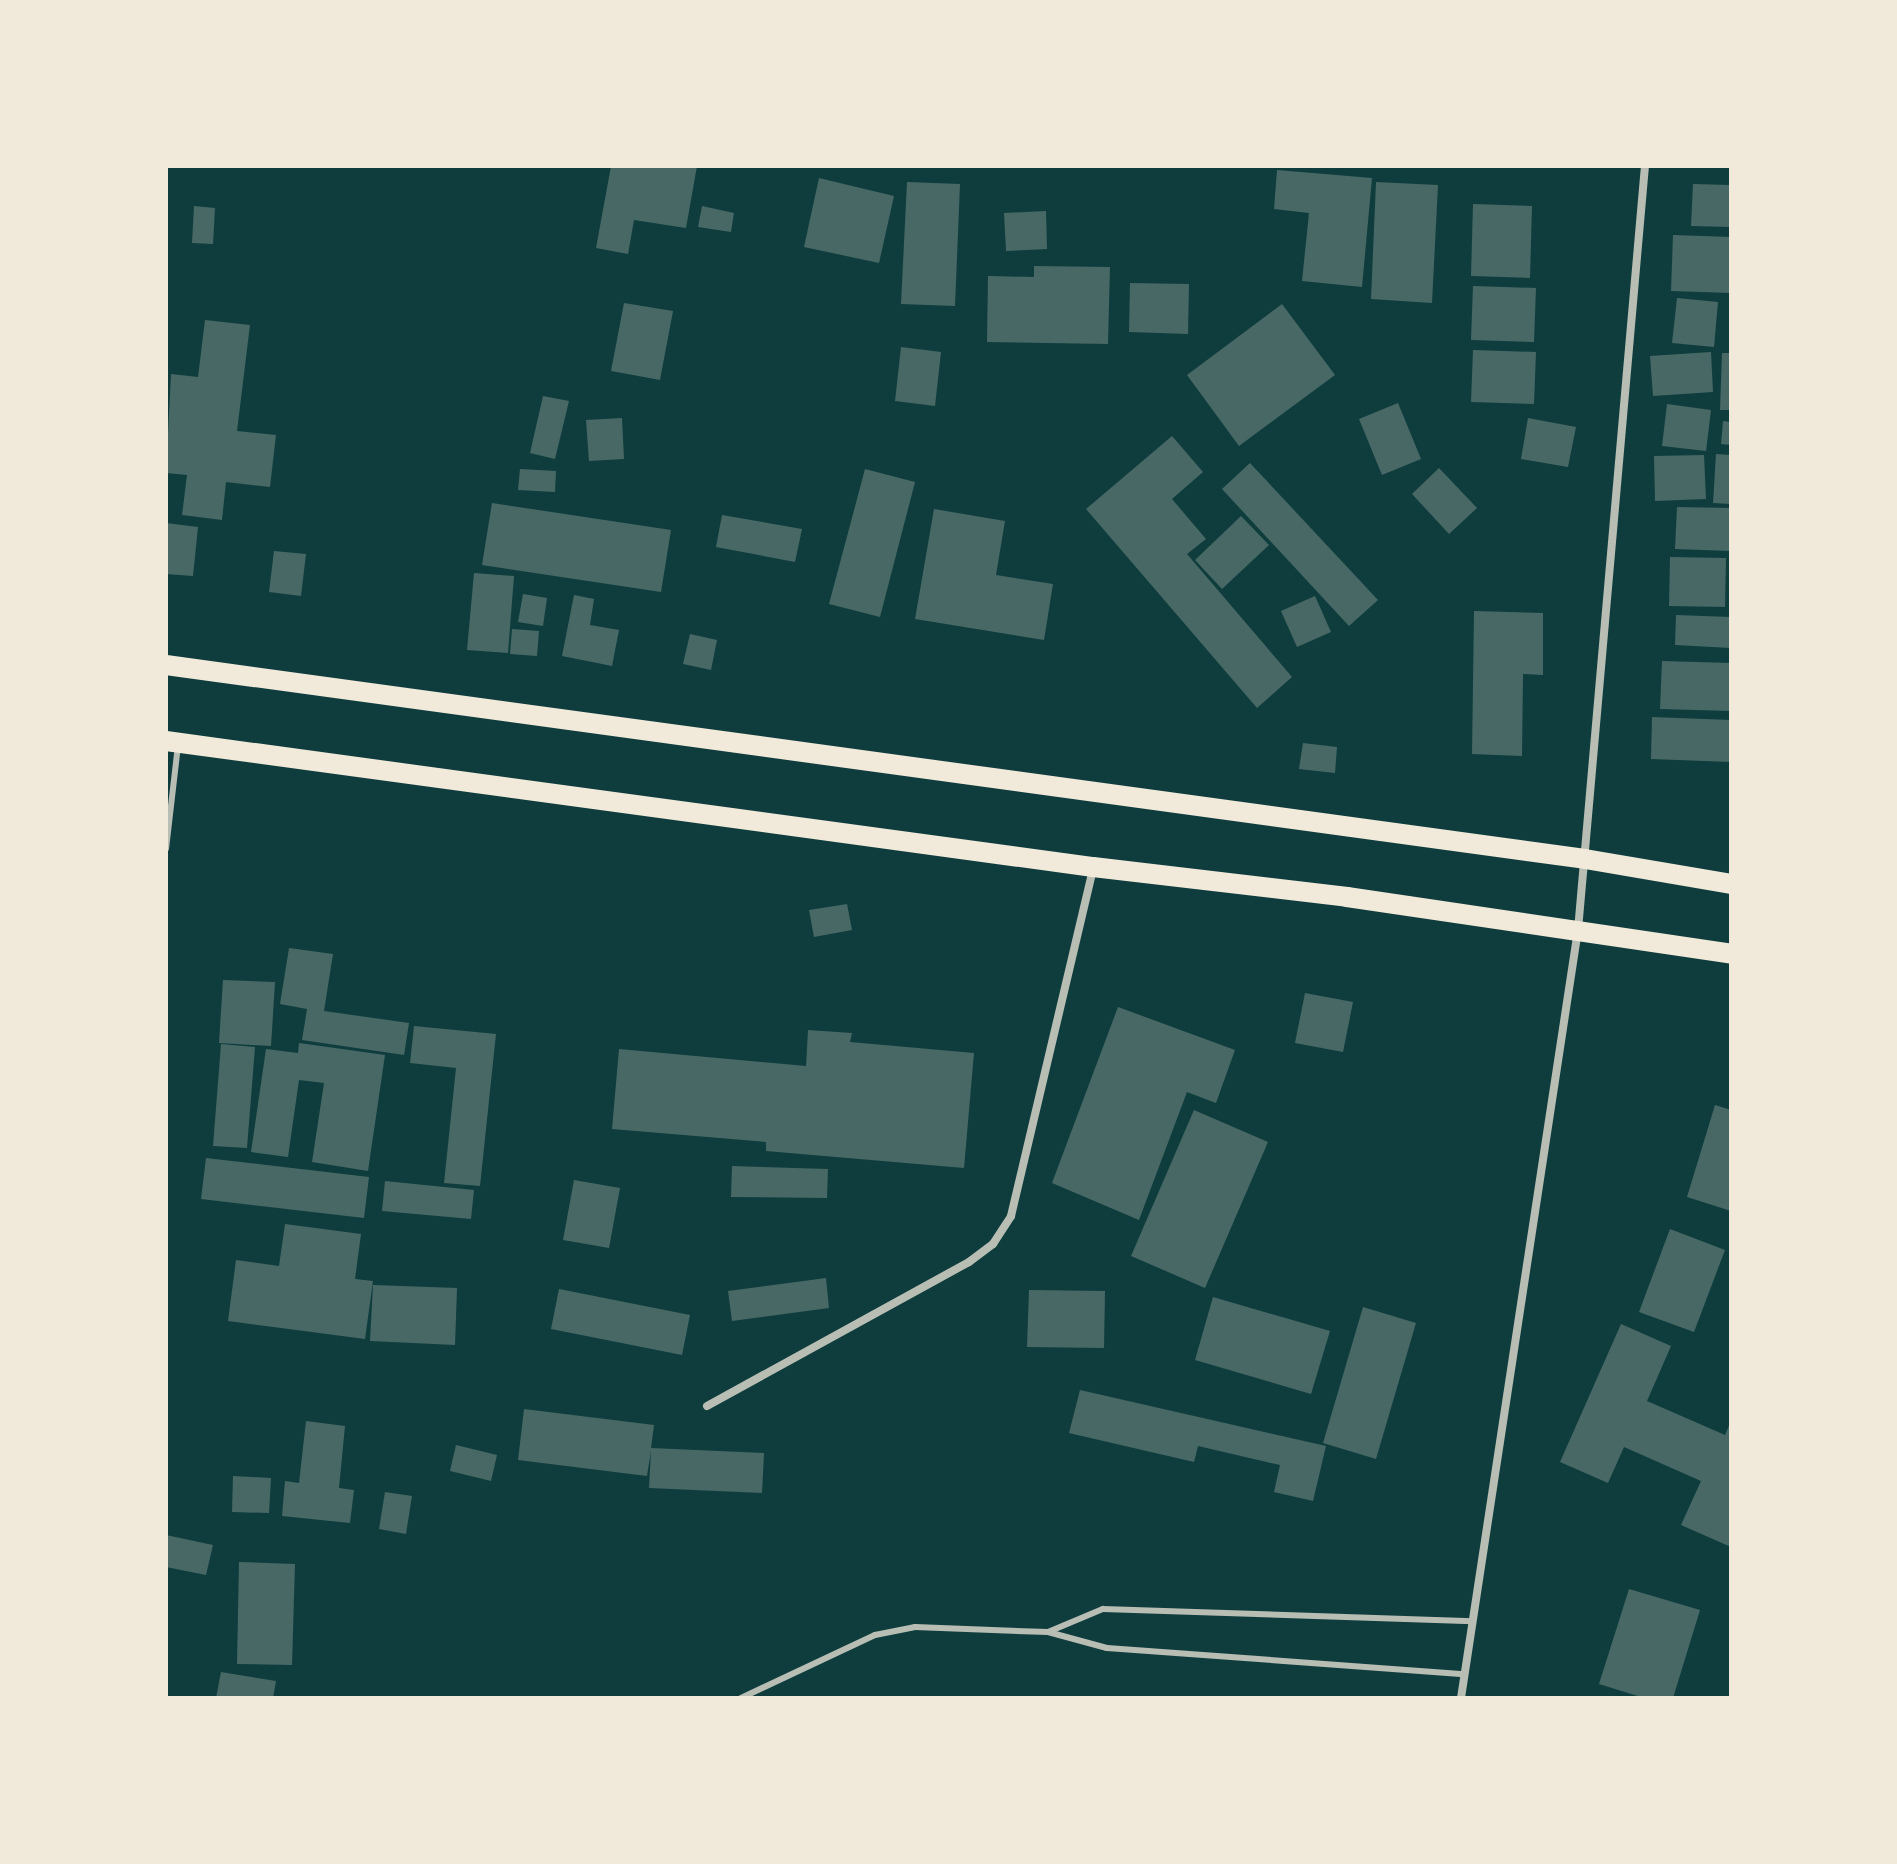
<!DOCTYPE html>
<style>
body{margin:0}
#map{position:relative;width:1897px;height:1864px;overflow:hidden;background:#0f3d3e;font-family:Figtree,sans-serif}
div>[style]{position:absolute}
.building>*{inset:0;background:#486865}
.service>*{height:6px;margin:-3px;padding:0 3px;transform-origin:3px;border-radius:3px;background:#b8beb3}
.minor>*{height:8px;margin:-4px;padding:0 4px;transform-origin:4px;border-radius:4px;background:#b8beb3}
.primary>*{height:20px;margin:-10px;padding:0 10px;transform-origin:10px;border-radius:10px;background:#f1e9da}
span{translate:-50% -50%;white-space:nowrap;text-align:center;line-height:1.15;-webkit-text-stroke:6px #f1e9da;paint-order:stroke}
.frame{position:absolute;inset:0;border:168px solid #f1e9da;pointer-events:none}
</style>
<div id="map">
<div class="building">
<div style="clip-path:polygon(611px 166px,697px 166px,686px 228px,634px 220px,628px 254px,596px 248px)"></div>
<div style="clip-path:polygon(1277px 170px,1372px 178px,1362px 287px,1302px 281px,1309px 213px,1274px 209px)"></div>
<div style="clip-path:polygon(819px 178px,894px 196px,879px 263px,804px 247px)"></div>
<div style="clip-path:polygon(907px 182px,960px 184px,955px 306px,901px 304px)"></div>
<div style="clip-path:polygon(1376px 182px,1438px 185px,1432px 303px,1371px 299px)"></div>
<div style="clip-path:polygon(1693px 184px,1731px 185px,1731px 227px,1691px 226px)"></div>
<div style="clip-path:polygon(1473px 204px,1532px 206px,1530px 278px,1471px 276px)"></div>
<div style="clip-path:polygon(194px 206px,215px 208px,213px 244px,192px 243px)"></div>
<div style="clip-path:polygon(702px 206px,734px 213px,731px 232px,698px 227px)"></div>
<div style="clip-path:polygon(1046px 211px,1047px 249px,1006px 251px,1004px 213px)"></div>
<div style="clip-path:polygon(1673px 235px,1731px 237px,1731px 293px,1671px 291px)"></div>
<div style="clip-path:polygon(1034px 266px,1110px 267px,1108px 344px,987px 342px,988px 276px,1034px 277px)"></div>
<div style="clip-path:polygon(1130px 283px,1189px 284px,1188px 334px,1129px 332px)"></div>
<div style="clip-path:polygon(1473px 286px,1536px 288px,1534px 342px,1471px 340px)"></div>
<div style="clip-path:polygon(1677px 298px,1718px 302px,1714px 347px,1672px 343px)"></div>
<div style="clip-path:polygon(624px 303px,673px 311px,660px 380px,611px 371px)"></div>
<div style="clip-path:polygon(1282px 304px,1335px 375px,1239px 446px,1187px 375px)"></div>
<div style="clip-path:polygon(205px 320px,250px 325px,237px 431px,276px 435px,270px 487px,226px 482px,222px 520px,182px 515px,187px 475px,166px 473px,171px 374px,198px 377px)"></div>
<div style="clip-path:polygon(901px 347px,941px 352px,935px 406px,895px 401px)"></div>
<div style="clip-path:polygon(1473px 350px,1536px 352px,1534px 404px,1471px 402px)"></div>
<div style="clip-path:polygon(1711px 352px,1713px 392px,1653px 396px,1650px 356px)"></div>
<div style="clip-path:polygon(1722px 353px,1731px 353px,1731px 410px,1720px 410px)"></div>
<div style="clip-path:polygon(543px 396px,569px 401px,555px 459px,530px 453px)"></div>
<div style="clip-path:polygon(1398px 403px,1421px 459px,1382px 475px,1359px 419px)"></div>
<div style="clip-path:polygon(1667px 404px,1711px 410px,1706px 451px,1662px 446px)"></div>
<div style="clip-path:polygon(622px 418px,624px 459px,589px 461px,586px 420px)"></div>
<div style="clip-path:polygon(1528px 418px,1576px 427px,1568px 467px,1521px 459px)"></div>
<div style="clip-path:polygon(1723px 421px,1731px 422px,1731px 445px,1721px 444px)"></div>
<div style="clip-path:polygon(1172px 436px,1203px 472px,1172px 499px,1206px 539px,1187px 554px,1292px 677px,1257px 708px,1086px 509px)"></div>
<div style="clip-path:polygon(1716px 454px,1731px 455px,1731px 504px,1713px 503px)"></div>
<div style="clip-path:polygon(1704px 455px,1706px 499px,1655px 501px,1654px 456px)"></div>
<div style="clip-path:polygon(1250px 463px,1378px 600px,1349px 626px,1222px 489px)"></div>
<div style="clip-path:polygon(1439px 468px,1477px 508px,1449px 534px,1412px 494px)"></div>
<div style="clip-path:polygon(520px 469px,556px 471px,555px 492px,518px 490px)"></div>
<div style="clip-path:polygon(865px 469px,915px 482px,880px 617px,829px 604px)"></div>
<div style="clip-path:polygon(492px 503px,671px 530px,661px 592px,482px 565px)"></div>
<div style="clip-path:polygon(1677px 507px,1731px 508px,1731px 551px,1675px 549px)"></div>
<div style="clip-path:polygon(934px 509px,1005px 521px,996px 575px,1053px 584px,1044px 640px,915px 619px)"></div>
<div style="clip-path:polygon(722px 515px,802px 529px,795px 562px,716px 547px)"></div>
<div style="clip-path:polygon(1241px 516px,1269px 545px,1222px 589px,1195px 560px)"></div>
<div style="clip-path:polygon(166px 523px,198px 527px,193px 576px,166px 574px)"></div>
<div style="clip-path:polygon(274px 551px,306px 554px,301px 596px,269px 592px)"></div>
<div style="clip-path:polygon(1670px 557px,1726px 558px,1725px 607px,1669px 606px)"></div>
<div style="clip-path:polygon(474px 573px,514px 576px,508px 653px,467px 650px)"></div>
<div style="clip-path:polygon(523px 594px,547px 598px,543px 626px,518px 622px)"></div>
<div style="clip-path:polygon(574px 595px,594px 599px,590px 625px,619px 630px,612px 666px,562px 656px)"></div>
<div style="clip-path:polygon(1315px 596px,1331px 632px,1297px 647px,1281px 611px)"></div>
<div style="clip-path:polygon(1474px 611px,1543px 613px,1543px 675px,1523px 674px,1522px 756px,1472px 754px)"></div>
<div style="clip-path:polygon(1676px 615px,1731px 617px,1731px 648px,1675px 645px)"></div>
<div style="clip-path:polygon(512px 629px,539px 631px,537px 656px,510px 654px)"></div>
<div style="clip-path:polygon(690px 634px,717px 640px,711px 670px,683px 664px)"></div>
<div style="clip-path:polygon(1662px 661px,1731px 663px,1731px 711px,1660px 709px)"></div>
<div style="clip-path:polygon(1652px 717px,1731px 720px,1731px 762px,1651px 759px)"></div>
<div style="clip-path:polygon(1303px 743px,1337px 747px,1335px 773px,1299px 769px)"></div>
<div style="clip-path:polygon(847px 904px,852px 930px,814px 937px,809px 910px)"></div>
<div style="clip-path:polygon(289px 948px,333px 954px,324px 1011px,409px 1023px,404px 1055px,302px 1040px,307px 1009px,280px 1004px)"></div>
<div style="clip-path:polygon(223px 980px,275px 982px,271px 1046px,219px 1043px)"></div>
<div style="clip-path:polygon(1305px 993px,1353px 1002px,1343px 1052px,1295px 1043px)"></div>
<div style="clip-path:polygon(1118px 1007px,1235px 1050px,1216px 1103px,1187px 1092px,1139px 1220px,1052px 1183px)"></div>
<div style="clip-path:polygon(414px 1026px,496px 1034px,480px 1186px,444px 1183px,456px 1068px,410px 1063px)"></div>
<div style="clip-path:polygon(808px 1030px,852px 1033px,850px 1042px,974px 1053px,964px 1168px,766px 1151px,766px 1142px,612px 1129px,619px 1049px,806px 1066px)"></div>
<div style="clip-path:polygon(299px 1043px,385px 1055px,368px 1171px,312px 1162px,324px 1083px,299px 1080px,288px 1157px,251px 1152px,266px 1049px,298px 1053px)"></div>
<div style="clip-path:polygon(221px 1044px,255px 1047px,247px 1148px,213px 1146px)"></div>
<div style="clip-path:polygon(1715px 1105px,1731px 1110px,1731px 1211px,1687px 1197px)"></div>
<div style="clip-path:polygon(1194px 1110px,1268px 1142px,1205px 1288px,1131px 1256px)"></div>
<div style="clip-path:polygon(206px 1158px,369px 1177px,364px 1218px,201px 1199px)"></div>
<div style="clip-path:polygon(732px 1166px,828px 1169px,827px 1198px,731px 1197px)"></div>
<div style="clip-path:polygon(574px 1180px,620px 1188px,609px 1248px,563px 1240px)"></div>
<div style="clip-path:polygon(385px 1181px,474px 1190px,471px 1219px,382px 1211px)"></div>
<div style="clip-path:polygon(285px 1224px,361px 1234px,355px 1279px,373px 1281px,365px 1339px,228px 1321px,236px 1260px,279px 1266px)"></div>
<div style="clip-path:polygon(1670px 1229px,1725px 1250px,1694px 1332px,1639px 1312px)"></div>
<div style="clip-path:polygon(826px 1278px,829px 1308px,732px 1321px,728px 1291px)"></div>
<div style="clip-path:polygon(373px 1285px,457px 1288px,455px 1345px,370px 1341px)"></div>
<div style="clip-path:polygon(559px 1289px,690px 1315px,682px 1355px,551px 1329px)"></div>
<div style="clip-path:polygon(1029px 1290px,1105px 1291px,1104px 1348px,1027px 1347px)"></div>
<div style="clip-path:polygon(1213px 1297px,1330px 1331px,1311px 1394px,1195px 1360px)"></div>
<div style="clip-path:polygon(1363px 1307px,1416px 1323px,1376px 1459px,1323px 1443px)"></div>
<div style="clip-path:polygon(1621px 1324px,1671px 1346px,1647px 1401px,1725px 1435px,1731px 1421px,1731px 1547px,1681px 1525px,1701px 1481px,1624px 1447px,1608px 1483px,1560px 1462px)"></div>
<div style="clip-path:polygon(1080px 1390px,1326px 1446px,1313px 1501px,1274px 1492px,1280px 1465px,1198px 1446px,1194px 1462px,1069px 1433px)"></div>
<div style="clip-path:polygon(524px 1409px,654px 1425px,651px 1448px,764px 1453px,762px 1493px,649px 1488px,651px 1451px,647px 1476px,518px 1460px)"></div>
<div style="clip-path:polygon(306px 1421px,345px 1426px,339px 1488px,354px 1490px,350px 1523px,282px 1516px,285px 1481px,299px 1483px)"></div>
<div style="clip-path:polygon(456px 1445px,497px 1455px,491px 1481px,450px 1471px)"></div>
<div style="clip-path:polygon(233px 1476px,271px 1478px,269px 1513px,232px 1512px)"></div>
<div style="clip-path:polygon(385px 1492px,412px 1496px,406px 1534px,379px 1529px)"></div>
<div style="clip-path:polygon(166px 1535px,213px 1545px,206px 1575px,166px 1567px)"></div>
<div style="clip-path:polygon(239px 1562px,295px 1564px,292px 1665px,237px 1664px)"></div>
<div style="clip-path:polygon(1629px 1589px,1700px 1610px,1673px 1698px,1644px 1698px,1599px 1684px)"></div>
<div style="clip-path:polygon(221px 1672px,276px 1681px,273px 1698px,216px 1698px)"></div>
</div>
<div class="service">
<div style="left:166px;top:849px;width:104px;rotate:-83.4deg"></div>
<div style="left:1048px;top:1632px;width:60px;rotate:-22.7deg"></div>
<div style="left:1103px;top:1609px;width:370px;rotate:1.9deg"></div>
<div style="left:741px;top:1698px;width:148px;rotate:-25.2deg"></div>
<div style="left:875px;top:1635px;width:41px;rotate:-11.3deg"></div>
<div style="left:915px;top:1627px;width:133px;rotate:2.2deg"></div>
<div style="left:1048px;top:1632px;width:61px;rotate:15.2deg"></div>
<div style="left:1107px;top:1648px;width:358px;rotate:4.2deg"></div>
</div>
<div class="minor">
<div style="left:707px;top:1406px;width:299px;rotate:-28.8deg"></div>
<div style="left:969px;top:1262px;width:30px;rotate:-37deg"></div>
<div style="left:993px;top:1244px;width:33px;rotate:-57deg"></div>
<div style="left:1011px;top:1216px;width:358px;rotate:-76.7deg"></div>
<div style="left:1461px;top:1698px;width:777px;rotate:-81.34deg"></div>
<div style="left:1578px;top:930px;width:767px;rotate:-84.99deg"></div>
</div>
<div class="primary">
<div style="left:166px;top:665px;width:1432px;rotate:7.78deg"></div>
<div style="left:1585px;top:859px;width:148px;rotate:9.7deg"></div>
<div style="left:166px;top:741px;width:936px;rotate:7.74deg"></div>
<div style="left:1093px;top:867px;width:256px;rotate:6.7deg"></div>
<div style="left:1347px;top:897px;width:388px;rotate:8.4deg"></div>
</div>
<div class="frame"></div>
</div>
